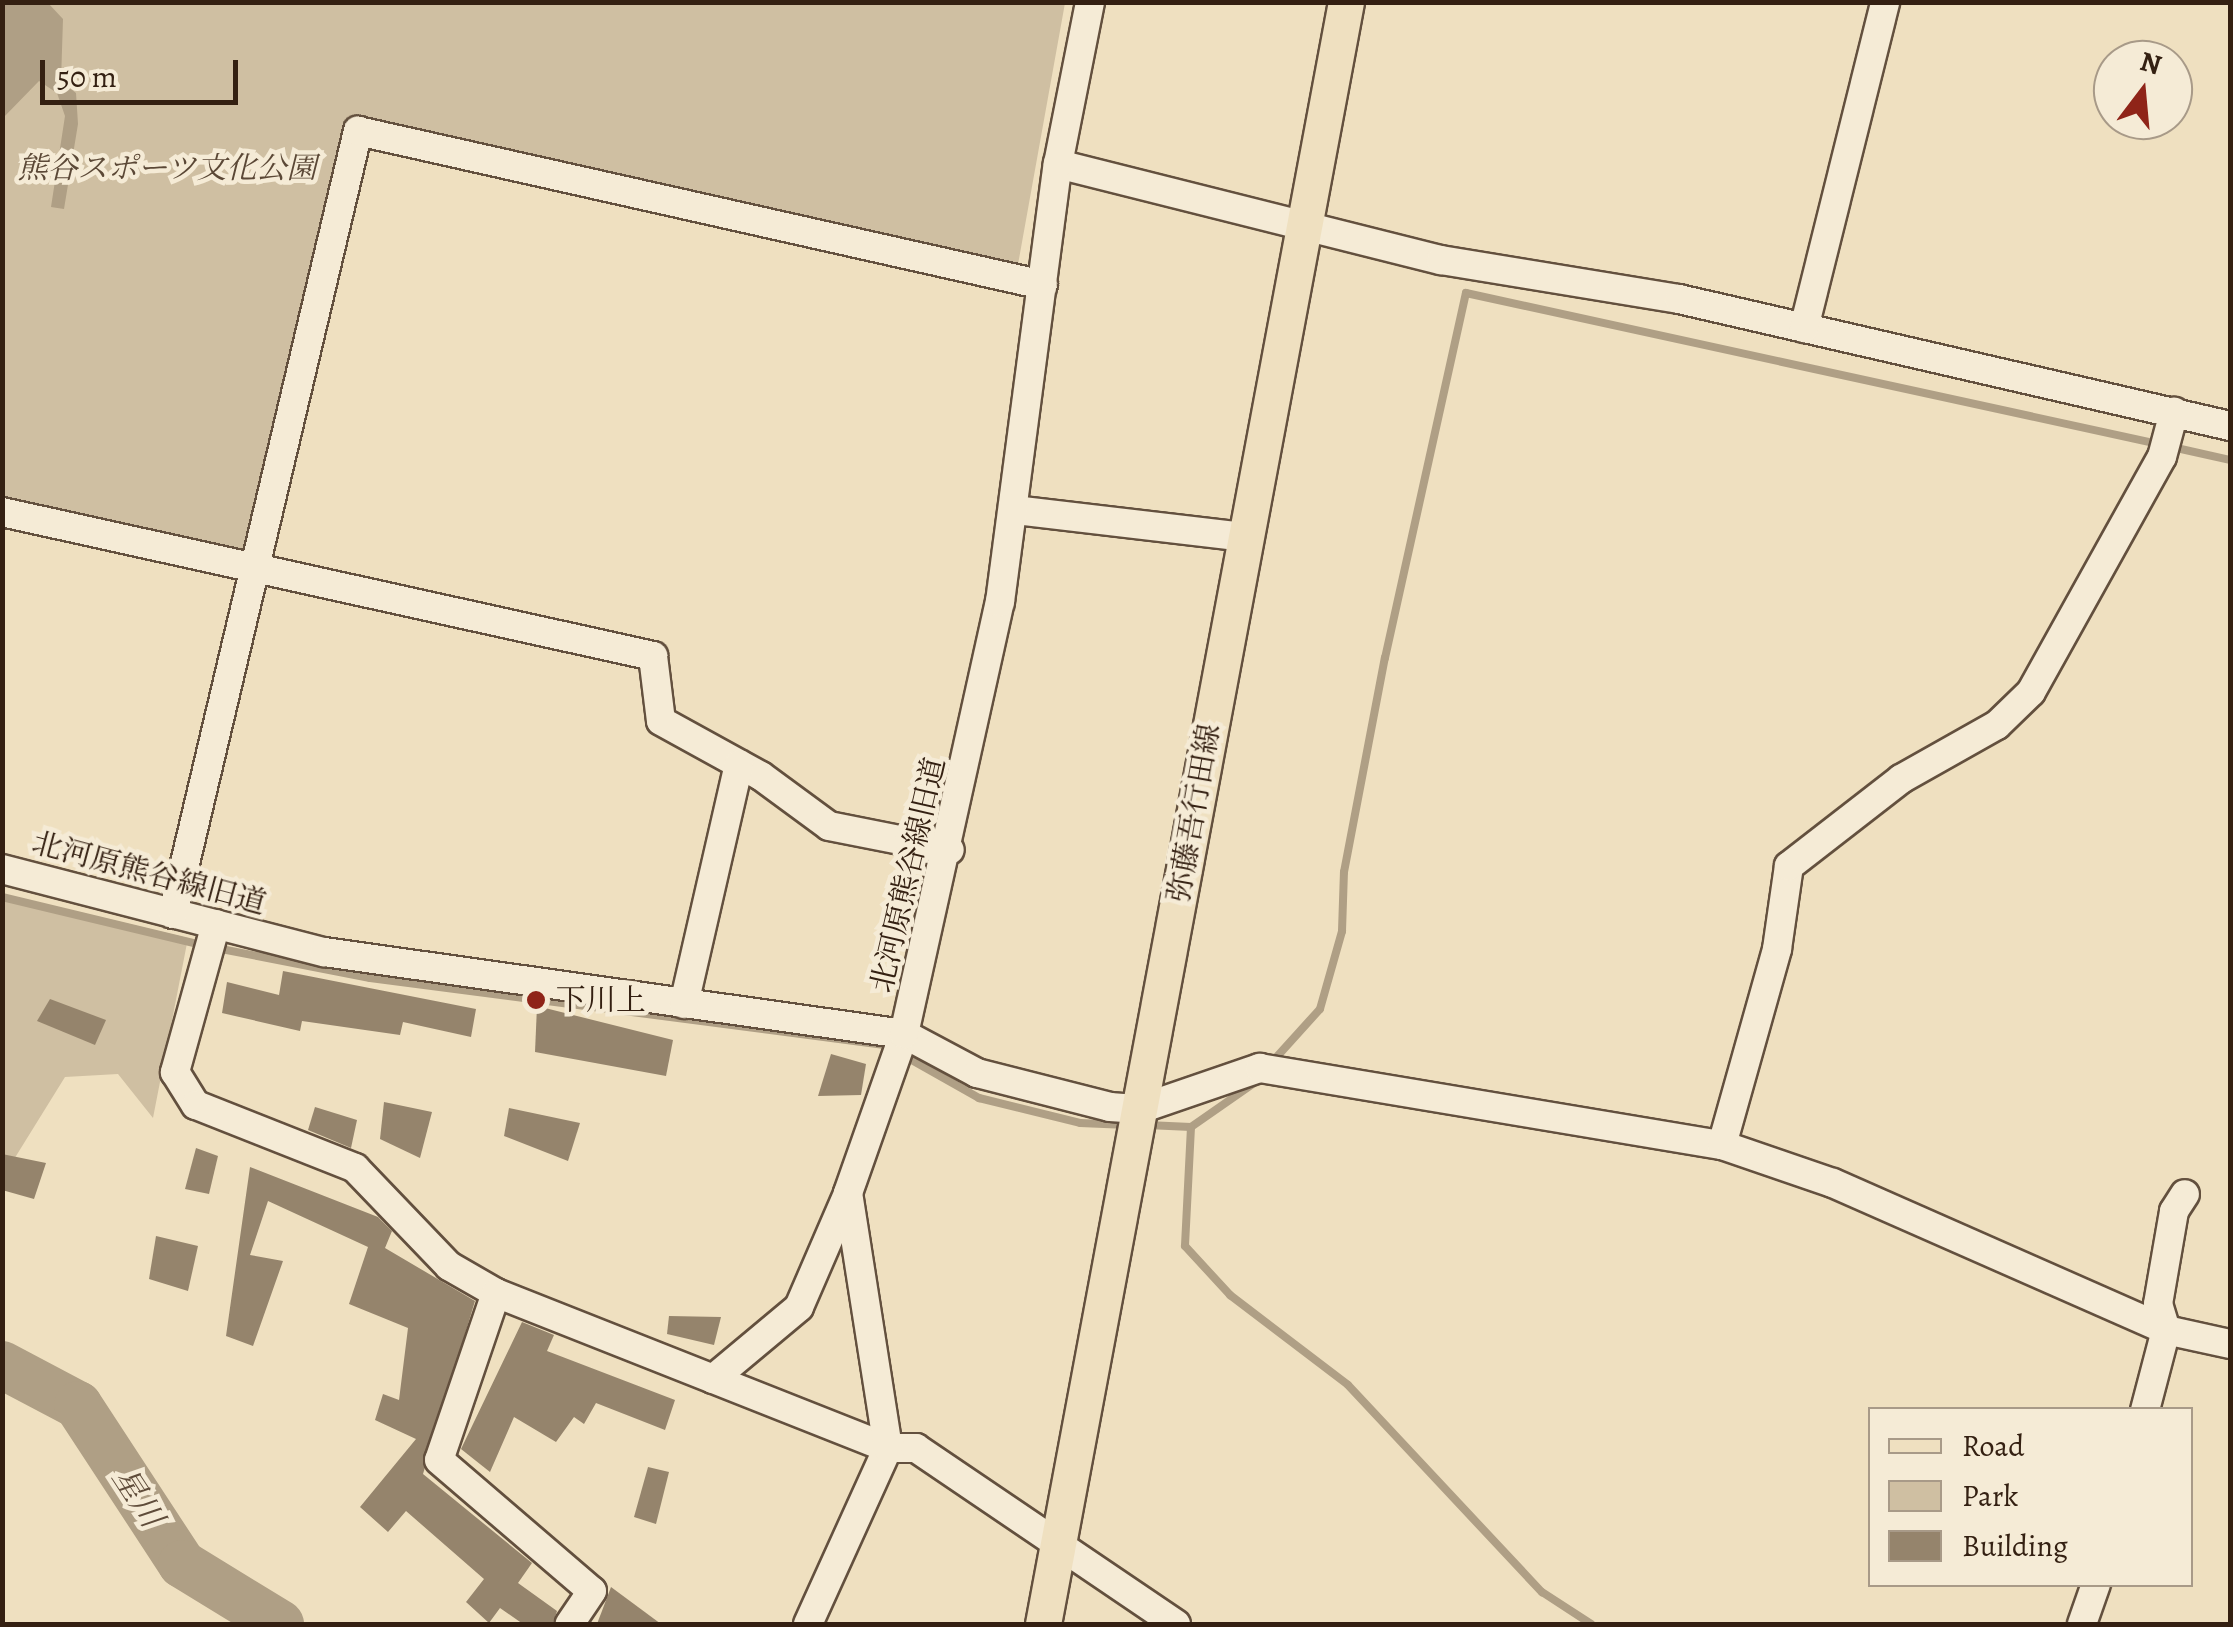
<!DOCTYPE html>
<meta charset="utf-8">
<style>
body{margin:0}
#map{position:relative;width:2233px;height:1627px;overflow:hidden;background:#efe0c0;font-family:Alegreya,"Noto Serif JP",serif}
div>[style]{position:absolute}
.green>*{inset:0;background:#cfbfa2}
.water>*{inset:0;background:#af9f85}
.stream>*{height:8px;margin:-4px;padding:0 4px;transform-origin:4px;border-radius:4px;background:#af9f85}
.river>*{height:48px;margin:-24px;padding:0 24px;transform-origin:24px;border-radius:24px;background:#af9f85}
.building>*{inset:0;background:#95846c}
.roads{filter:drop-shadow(2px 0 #63503e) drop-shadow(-2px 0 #63503e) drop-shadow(0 2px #63503e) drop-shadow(0 -2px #63503e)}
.minor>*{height:28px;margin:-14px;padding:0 14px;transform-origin:14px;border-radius:14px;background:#f5ebd6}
.major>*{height:35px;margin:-17.5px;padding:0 17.5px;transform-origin:17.5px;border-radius:17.5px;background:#efe0c0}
.dots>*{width:28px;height:28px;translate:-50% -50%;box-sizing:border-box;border:5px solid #f5ebd6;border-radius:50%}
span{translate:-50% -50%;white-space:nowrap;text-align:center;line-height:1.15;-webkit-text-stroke:9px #f5ebd6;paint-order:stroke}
.park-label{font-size:30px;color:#5b4836;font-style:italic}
.street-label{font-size:30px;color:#342012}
.poi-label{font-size:30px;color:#342012}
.left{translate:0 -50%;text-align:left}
.water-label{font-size:32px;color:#5f4c3a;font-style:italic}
.frame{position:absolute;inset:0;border:5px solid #342012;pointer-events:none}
.legend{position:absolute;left:1868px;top:1407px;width:325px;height:180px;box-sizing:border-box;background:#f5ebd6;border:2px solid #a89a88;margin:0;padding:12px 18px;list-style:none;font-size:30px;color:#342012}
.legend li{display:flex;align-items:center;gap:20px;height:50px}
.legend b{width:50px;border:2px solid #a89a88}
.north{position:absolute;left:2093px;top:40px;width:100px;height:100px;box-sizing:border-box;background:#f5ebd6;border:2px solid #a89a88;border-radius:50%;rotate:16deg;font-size:28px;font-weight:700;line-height:40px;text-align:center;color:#342012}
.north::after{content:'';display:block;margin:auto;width:35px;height:45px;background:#8f2418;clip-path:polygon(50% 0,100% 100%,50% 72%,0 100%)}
.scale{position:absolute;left:40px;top:60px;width:198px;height:45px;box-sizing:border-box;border:5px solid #342012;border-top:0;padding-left:12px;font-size:30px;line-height:35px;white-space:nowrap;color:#342012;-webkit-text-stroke:8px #f5ebd6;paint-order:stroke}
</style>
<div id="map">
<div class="green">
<div style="clip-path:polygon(3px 3px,1065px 3px,1017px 270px,348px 116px,250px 559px,3px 503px)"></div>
<div style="clip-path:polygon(3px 894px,188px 938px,153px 1118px,118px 1074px,65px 1077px,3px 1177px)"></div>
</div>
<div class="water">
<div style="clip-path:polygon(3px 2px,48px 3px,63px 19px,61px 81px,76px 93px,78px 124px,64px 209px,51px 207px,65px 116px,57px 93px,39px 81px,3px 118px)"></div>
</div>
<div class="stream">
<div style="left:2172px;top:447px;width:59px;rotate:12.6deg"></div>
<div style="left:2px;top:897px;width:206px;rotate:13.5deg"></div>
<div style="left:216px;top:948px;width:157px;rotate:11deg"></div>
<div style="left:370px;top:978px;width:519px;rotate:7.41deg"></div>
<div style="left:901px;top:1054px;width:90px;rotate:29.4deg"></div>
<div style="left:979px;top:1098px;width:104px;rotate:13.9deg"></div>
<div style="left:1080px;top:1123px;width:48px;rotate:2.4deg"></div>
<div style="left:1273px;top:1061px;width:70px;rotate:-47.9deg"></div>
<div style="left:1320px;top:1009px;width:81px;rotate:-74.2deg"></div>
<div style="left:1342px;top:931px;width:59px;rotate:-88.1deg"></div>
<div style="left:1344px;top:872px;width:218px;rotate:-79.2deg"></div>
<div style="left:1385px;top:658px;width:374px;rotate:-77.5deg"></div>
<div style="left:1466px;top:293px;width:708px;rotate:12.31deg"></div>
<div style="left:1147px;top:1125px;width:44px;rotate:2.6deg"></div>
<div style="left:1191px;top:1127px;width:77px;rotate:-34.9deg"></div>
<div style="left:1191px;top:1127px;width:119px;rotate:92.9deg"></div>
<div style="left:1185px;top:1246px;width:67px;rotate:47.4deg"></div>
<div style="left:1230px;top:1295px;width:148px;rotate:37.3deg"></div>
<div style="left:1348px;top:1385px;width:284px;rotate:46.9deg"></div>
<div style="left:1542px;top:1592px;width:59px;rotate:33.1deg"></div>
</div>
<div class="river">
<div style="left:2px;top:1365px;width:86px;rotate:27.8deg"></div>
<div style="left:78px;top:1405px;width:190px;rotate:56.8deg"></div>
<div style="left:182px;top:1564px;width:115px;rotate:31.5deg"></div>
</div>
<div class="building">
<div style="clip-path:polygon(283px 971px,476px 1009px,471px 1037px,403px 1022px,400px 1035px,302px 1021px,300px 1031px,222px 1013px,227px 982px,279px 995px)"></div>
<div style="clip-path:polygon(50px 999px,106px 1020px,95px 1045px,37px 1021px)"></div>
<div style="clip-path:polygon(537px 1006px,673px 1040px,666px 1076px,535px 1052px)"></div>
<div style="clip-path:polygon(831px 1054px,866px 1064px,861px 1095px,818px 1096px)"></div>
<div style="clip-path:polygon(384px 1102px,432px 1112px,420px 1158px,380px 1139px)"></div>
<div style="clip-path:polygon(315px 1107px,357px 1120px,351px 1148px,308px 1130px)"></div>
<div style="clip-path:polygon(509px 1108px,580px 1123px,568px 1161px,504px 1136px)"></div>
<div style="clip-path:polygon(196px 1148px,218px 1156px,209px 1194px,185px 1189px)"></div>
<div style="clip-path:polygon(2px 1154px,46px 1163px,34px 1199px,2px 1190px)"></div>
<div style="clip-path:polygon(250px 1167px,378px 1217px,392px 1231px,385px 1248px,475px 1301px,423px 1474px,532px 1563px,518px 1583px,557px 1611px,553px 1624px,523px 1624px,500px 1608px,489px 1623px,466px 1602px,484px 1579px,406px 1511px,388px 1532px,360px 1507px,416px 1439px,375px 1420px,383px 1394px,399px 1400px,408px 1328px,349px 1304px,368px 1247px,268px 1201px,250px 1255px,283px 1261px,253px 1346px,226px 1336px)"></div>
<div style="clip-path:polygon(156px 1236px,198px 1246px,188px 1291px,149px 1279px)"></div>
<div style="clip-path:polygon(669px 1316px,721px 1317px,714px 1345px,667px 1334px)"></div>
<div style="clip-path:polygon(522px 1322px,554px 1335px,547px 1351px,675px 1400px,665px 1430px,596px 1403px,584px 1424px,574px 1417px,556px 1442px,514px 1417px,490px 1472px,461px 1449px)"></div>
<div style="clip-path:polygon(648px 1467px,669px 1472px,656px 1524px,634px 1517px)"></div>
<div style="clip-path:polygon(611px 1587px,661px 1624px,597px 1624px)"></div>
</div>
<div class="roads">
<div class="minor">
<div style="left:1058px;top:164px;width:395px;rotate:14.1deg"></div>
<div style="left:1441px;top:260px;width:241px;rotate:9.3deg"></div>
<div style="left:1679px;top:299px;width:565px;rotate:12.98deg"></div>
<div style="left:1804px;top:328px;width:336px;rotate:-76deg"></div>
<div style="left:1015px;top:510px;width:231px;rotate:6.7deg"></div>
<div style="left:2px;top:512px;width:667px;rotate:12.47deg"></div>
<div style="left:653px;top:656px;width:65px;rotate:83deg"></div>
<div style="left:661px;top:721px;width:114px;rotate:28.8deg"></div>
<div style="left:761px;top:776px;width:84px;rotate:36.3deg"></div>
<div style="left:829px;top:826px;width:123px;rotate:11.2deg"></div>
<div style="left:2px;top:869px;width:333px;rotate:14.5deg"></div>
<div style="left:324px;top:952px;width:586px;rotate:8.05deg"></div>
<div style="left:904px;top:1034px;width:83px;rotate:28.1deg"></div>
<div style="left:977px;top:1073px;width:137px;rotate:14.3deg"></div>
<div style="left:1110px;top:1107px;width:30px;rotate:4deg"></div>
<div style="left:1140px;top:1109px;width:127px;rotate:-18.9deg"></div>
<div style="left:1260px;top:1068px;width:468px;rotate:9.5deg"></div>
<div style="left:1722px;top:1145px;width:117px;rotate:18.9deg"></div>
<div style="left:1833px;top:1183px;width:364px;rotate:23.8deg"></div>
<div style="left:2166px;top:1330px;width:66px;rotate:12.3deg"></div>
<div style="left:173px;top:914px;width:805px;rotate:-76.71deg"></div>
<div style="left:358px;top:131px;width:702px;rotate:12.67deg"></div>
<div style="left:216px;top:924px;width:154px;rotate:105.5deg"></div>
<div style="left:175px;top:1072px;width:39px;rotate:58deg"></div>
<div style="left:196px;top:1105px;width:171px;rotate:21.6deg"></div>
<div style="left:355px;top:1168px;width:136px;rotate:46.2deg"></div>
<div style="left:449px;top:1266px;width:54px;rotate:29.9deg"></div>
<div style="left:496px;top:1293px;width:422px;rotate:21.6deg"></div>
<div style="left:888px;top:1448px;width:28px"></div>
<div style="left:916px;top:1448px;width:314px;rotate:34.1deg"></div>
<div style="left:684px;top:1004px;width:246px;rotate:-77.1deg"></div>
<div style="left:1722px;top:1145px;width:204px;rotate:-74.3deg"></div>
<div style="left:1777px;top:949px;width:84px;rotate:-81.8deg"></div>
<div style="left:1789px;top:866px;width:142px;rotate:-37.8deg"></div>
<div style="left:1901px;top:779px;width:110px;rotate:-29.4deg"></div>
<div style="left:1997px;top:725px;width:47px;rotate:-44.1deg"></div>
<div style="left:2031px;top:692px;width:269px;rotate:-60.9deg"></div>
<div style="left:2162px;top:457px;width:47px;rotate:-75.1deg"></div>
<div style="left:496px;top:1293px;width:176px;rotate:108.8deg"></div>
<div style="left:439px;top:1460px;width:201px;rotate:40.6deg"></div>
<div style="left:592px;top:1591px;width:40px;rotate:124deg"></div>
<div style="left:713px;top:1379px;width:112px;rotate:-39.9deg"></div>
<div style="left:799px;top:1307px;width:123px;rotate:-66.6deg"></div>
<div style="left:2145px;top:1410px;width:83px;rotate:-75.3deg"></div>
<div style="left:2166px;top:1330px;width:27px;rotate:-107deg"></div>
<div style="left:2158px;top:1304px;width:94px;rotate:-80.2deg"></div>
<div style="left:2174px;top:1211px;width:20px;rotate:-57deg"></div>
<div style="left:808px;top:1624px;width:193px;rotate:-65.6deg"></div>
<div style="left:888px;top:1448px;width:258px;rotate:-98.9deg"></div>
<div style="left:848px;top:1193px;width:169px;rotate:-70.6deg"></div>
<div style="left:904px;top:1034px;width:443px;rotate:-77.5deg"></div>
<div style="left:1000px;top:602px;width:442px;rotate:-82.5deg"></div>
<div style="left:1058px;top:164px;width:165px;rotate:-78.8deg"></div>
<div style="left:2082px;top:1624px;width:42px;rotate:-70.7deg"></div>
</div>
<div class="major">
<div style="left:1043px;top:1624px;width:1650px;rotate:-79.42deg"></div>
</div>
</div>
<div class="dots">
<div style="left:536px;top:1000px;background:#8f2418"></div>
</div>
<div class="park-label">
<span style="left:167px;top:168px">熊谷スポーツ文化公園</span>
</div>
<div class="street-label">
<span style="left:1194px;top:813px;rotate:-80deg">弥藤吾行田線</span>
<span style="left:149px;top:873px;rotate:15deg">北河原熊谷線旧道</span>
<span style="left:908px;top:875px;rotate:-77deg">北河原熊谷線旧道</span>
</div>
<div class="poi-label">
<span class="left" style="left:556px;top:1000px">下川上</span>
</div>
<div class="water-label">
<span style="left:138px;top:1497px;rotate:57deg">星川</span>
</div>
<div class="frame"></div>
<ul class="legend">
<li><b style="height:12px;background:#efe0c0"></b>Road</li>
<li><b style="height:28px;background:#cfbfa2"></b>Park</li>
<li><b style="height:28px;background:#95846c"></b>Building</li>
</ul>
<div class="north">N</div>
<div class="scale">50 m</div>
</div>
